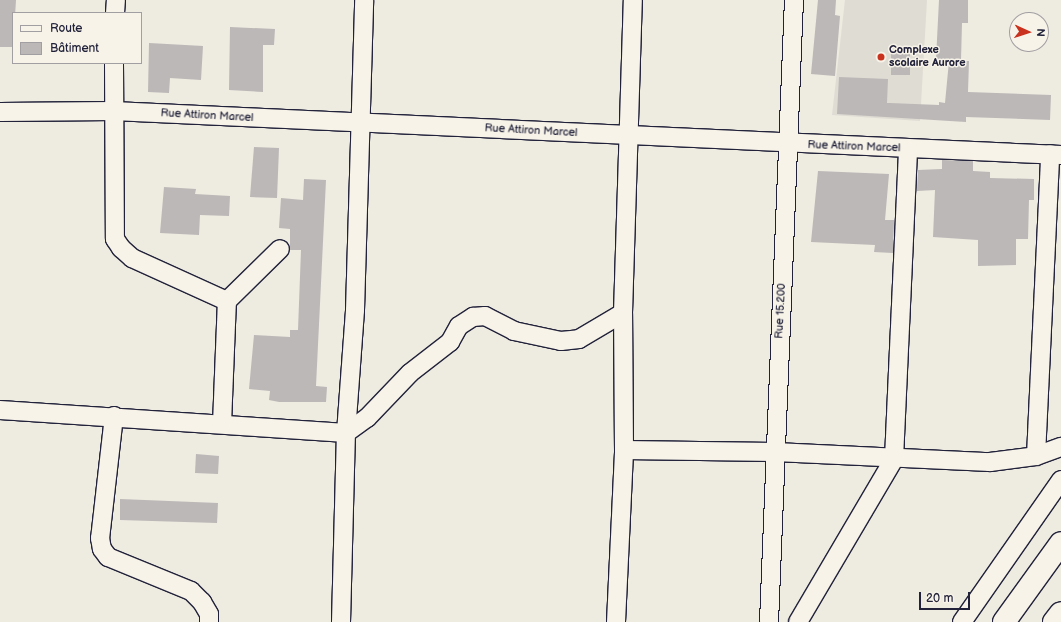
<!DOCTYPE html>
<meta charset="utf-8">
<style>
body{margin:0}
#map{position:relative;width:1061px;height:622px;overflow:hidden;background:#eeebe1;font-family:"Balsamiq Sans",sans-serif}
div>[style]{position:absolute}
.built>*{inset:0;background:#dfdcd4}
.building>*{inset:0;background:#bbb8b7}
.roads{filter:drop-shadow(1px 0 #22223b) drop-shadow(-1px 0 #22223b) drop-shadow(0 1px #22223b) drop-shadow(0 -1px #22223b)}
.street>*{height:18px;margin:-9px;padding:0 9px;transform-origin:9px;border-radius:9px;background:#f7f3e8}
.highway>*{height:22px;margin:-11px;padding:0 11px;transform-origin:11px;border-radius:11px;background:#f7f3e8}
.dots>*{width:11px;height:11px;translate:-50% -50%;box-sizing:border-box;border:2px solid #f7f3e8;border-radius:50%}
span{translate:-50% -50%;white-space:nowrap;text-align:center;line-height:1.15;-webkit-text-stroke:3px #f7f3e8;paint-order:stroke}
.poi-label{font-size:11px;color:#22223b;font-weight:700}
.left{translate:0 -50%;text-align:left}
.street-label{font-size:11px;color:#22223b}
.legend{position:absolute;left:12px;top:12px;width:130px;height:52px;box-sizing:border-box;background:#f7f3e8;border:1px solid #a29fa3;margin:0;padding:5px 7px;list-style:none;font-size:12px;color:#22223b}
.legend li{display:flex;align-items:center;gap:8px;height:20px}
.legend b{width:20px;border:1px solid #a29fa3}
.north{position:absolute;left:1009px;top:12px;width:40px;height:40px;box-sizing:border-box;background:#f7f3e8;border:1px solid #a29fa3;border-radius:50%;rotate:93deg;font-size:11px;font-weight:700;line-height:16px;text-align:center;color:#22223b}
.north::after{content:'';display:block;margin:auto;width:14px;height:18px;background:#c8321e;clip-path:polygon(50% 0,100% 100%,50% 72%,0 100%)}
.scale{position:absolute;left:919px;top:592px;width:51px;height:18px;box-sizing:border-box;border:2px solid #22223b;border-top:0;padding-left:5px;font-size:12px;line-height:14px;white-space:nowrap;color:#22223b;-webkit-text-stroke:3px #f7f3e8;paint-order:stroke}
</style>
<div id="map">
<div class="built">
<div style="clip-path:polygon(845px 0,927px 0,920px 121px,832px 115px)"></div>
</div>
<div class="building">
<div style="clip-path:polygon(0 0,16px 0,13px 47px,0 47px)"></div>
<div style="clip-path:polygon(818px 0,836px 0,835px 15px,840px 16px,835px 76px,811px 74px)"></div>
<div style="clip-path:polygon(939px 0,968px 0,968px 23px,962px 23px,961px 60px,936px 59px)"></div>
<div style="clip-path:polygon(230px 27px,275px 29px,274px 45px,263px 45px,263px 92px,229px 90px)"></div>
<div style="clip-path:polygon(149px 43px,203px 46px,201px 80px,170px 78px,169px 93px,148px 92px)"></div>
<div style="clip-path:polygon(891px 52px,910px 52px,910px 75px,891px 75px)"></div>
<div style="clip-path:polygon(949px 61px,969px 61px,968px 92px,1051px 95px,1050px 120px,966px 117px,966px 122px,837px 114px,839px 77px,888px 79px,887px 103px,890px 103px,939px 105px,939px 102px,945px 103px)"></div>
<div style="clip-path:polygon(254px 147px,279px 148px,277px 198px,250px 197px)"></div>
<div style="clip-path:polygon(942px 160px,973px 161px,973px 171px,990px 172px,990px 178px,1034px 179px,1034px 200px,1029px 200px,1028px 239px,1016px 239px,1016px 265px,978px 266px,978px 240px,933px 237px,935px 190px,917px 191px,918px 170px,942px 169px)"></div>
<div style="clip-path:polygon(818px 171px,889px 174px,885px 220px,894px 220px,893px 253px,874px 252px,875px 245px,811px 242px)"></div>
<div style="clip-path:polygon(304px 179px,326px 180px,316px 386px,327px 387px,326px 402px,279px 402px,269px 400px,270px 391px,249px 389px,254px 335px,290px 337px,290px 330px,298px 330px,301px 250px,290px 250px,290px 229px,279px 228px,281px 198px,303px 200px)"></div>
<div style="clip-path:polygon(164px 187px,196px 189px,195px 194px,230px 196px,229px 216px,200px 215px,199px 235px,160px 233px)"></div>
<div style="clip-path:polygon(196px 454px,219px 456px,218px 474px,195px 473px)"></div>
<div style="clip-path:polygon(120px 499px,218px 503px,217px 523px,120px 520px)"></div>
</div>
<div class="roads">
<div class="street">
<div style="left:115px;top:13px;width:13px;rotate:-86deg"></div>
<div style="left:114px;top:63px;width:176px;rotate:89.7deg"></div>
<div style="left:115px;top:239px;width:11px;rotate:56deg"></div>
<div style="left:121px;top:248px;width:15px;rotate:42deg"></div>
<div style="left:132px;top:258px;width:104px;rotate:24.4deg"></div>
<div style="left:227px;top:301px;width:74px;rotate:-44.5deg"></div>
<div style="left:0;top:112px;width:113px;rotate:-0.5deg"></div>
<div style="left:113px;top:111px;width:949px;rotate:2.66deg"></div>
<div style="left:0;top:410px;width:347px;rotate:3.8deg"></div>
<div style="left:346px;top:433px;width:26px;rotate:-36deg"></div>
<div style="left:367px;top:418px;width:62px;rotate:-46.3deg"></div>
<div style="left:410px;top:373px;width:51px;rotate:-37.8deg"></div>
<div style="left:450px;top:342px;width:18px;rotate:-61deg"></div>
<div style="left:459px;top:326px;width:17px;rotate:-33deg"></div>
<div style="left:473px;top:317px;width:12px;rotate:-5deg"></div>
<div style="left:485px;top:316px;width:33px;rotate:27deg"></div>
<div style="left:514px;top:331px;width:48px;rotate:12deg"></div>
<div style="left:561px;top:341px;width:18px;rotate:-6deg"></div>
<div style="left:579px;top:339px;width:51px;rotate:-30.6deg"></div>
<div style="left:114px;top:416px;width:123px;rotate:96.5deg"></div>
<div style="left:100px;top:538px;width:11px;rotate:80deg"></div>
<div style="left:102px;top:549px;width:10px;rotate:53deg"></div>
<div style="left:108px;top:557px;width:90px;rotate:22.3deg"></div>
<div style="left:191px;top:591px;width:16px;rotate:45deg"></div>
<div style="left:202px;top:602px;width:14px;rotate:60deg"></div>
<div style="left:209px;top:614px;width:8px;rotate:90deg"></div>
<div style="left:222px;top:424px;width:123px;rotate:-87.7deg"></div>
<div style="left:624px;top:450px;width:151px;rotate:0.8deg"></div>
<div style="left:775px;top:452px;width:215px;rotate:2.7deg"></div>
<div style="left:990px;top:462px;width:46px;rotate:-7.4deg"></div>
<div style="left:1036px;top:456px;width:27px;rotate:-20deg"></div>
<div style="left:1036px;top:456px;width:302px;rotate:-87.3deg"></div>
<div style="left:341px;top:622px;width:189px;rotate:-88.5deg"></div>
<div style="left:346px;top:433px;width:123px;rotate:-85.8deg"></div>
<div style="left:355px;top:310px;width:310px;rotate:-88.3deg"></div>
<div style="left:616px;top:622px;width:172px;rotate:-87.3deg"></div>
<div style="left:624px;top:450px;width:137px;rotate:-90.4deg"></div>
<div style="left:623px;top:313px;width:313px;rotate:-88.2deg"></div>
<div style="left:769px;top:622px;width:623px;rotate:-87.7deg"></div>
<div style="left:798px;top:622px;width:189px;rotate:-59.5deg"></div>
<div style="left:894px;top:459px;width:310px;rotate:-87.4deg"></div>
<div style="left:962px;top:622px;width:173px;rotate:-55.1deg"></div>
</div>
<div class="highway">
<div style="left:1004px;top:622px;width:97px;rotate:-54.2deg"></div>
<div style="left:1054px;top:622px;width:11px;rotate:-52deg"></div>
</div>
</div>
<div class="dots">
<div style="left:881px;top:57px;background:#c8321e"></div>
</div>
<div class="poi-label">
<span class="left" style="left:889px;top:57px">Complexe<br>scolaire Aurore</span>
</div>
<div class="street-label">
<span style="left:207px;top:116px;rotate:3deg">Rue Attiron Marcel</span>
<span style="left:531px;top:131px;rotate:3deg">Rue Attiron Marcel</span>
<span style="left:854px;top:147px;rotate:2deg">Rue Attiron Marcel</span>
<span style="left:781px;top:311px;rotate:-87deg">Rue 15.200</span>
</div>
<ul class="legend">
<li><b style="height:5px;background:#f7f3e8"></b>Route</li>
<li><b style="height:11px;background:#bbb8b7"></b>Bâtiment</li>
</ul>
<div class="north">N</div>
<div class="scale">20 m</div>
</div>
